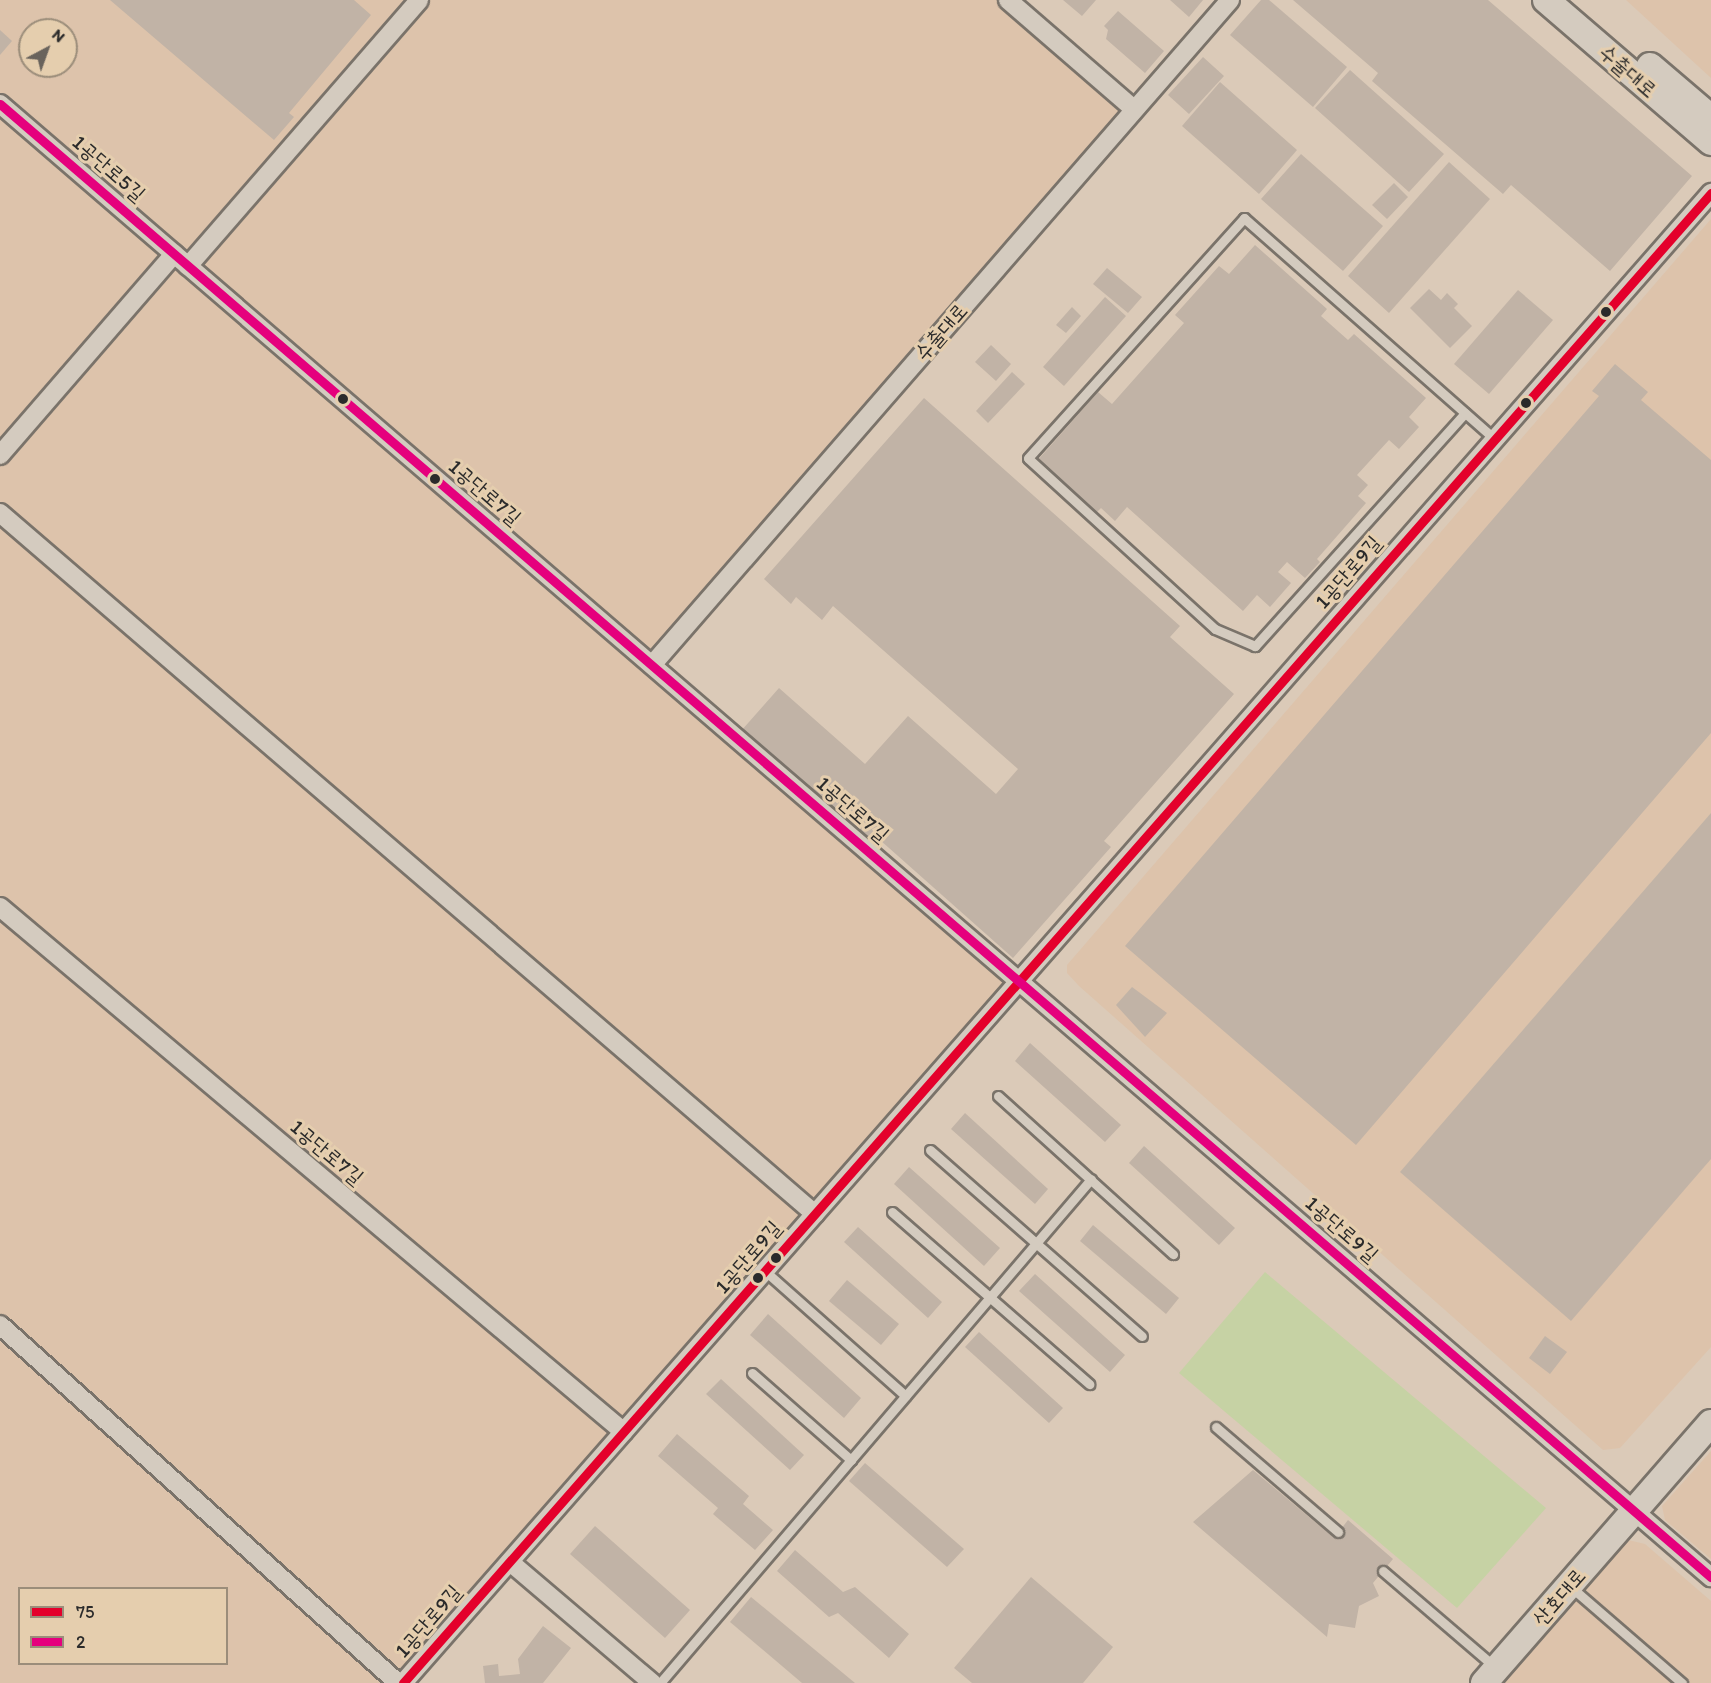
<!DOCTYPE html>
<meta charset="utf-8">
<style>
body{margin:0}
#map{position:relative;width:1711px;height:1683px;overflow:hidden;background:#dbcab8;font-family:Itim,"Poor Story",sans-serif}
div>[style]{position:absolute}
.built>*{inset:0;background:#ddc3ab}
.green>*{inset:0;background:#c6d2a4}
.building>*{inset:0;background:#c1b3a6}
.roads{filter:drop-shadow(2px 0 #7a736a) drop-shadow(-2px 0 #7a736a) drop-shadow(0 2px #7a736a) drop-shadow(0 -2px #7a736a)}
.lane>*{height:9px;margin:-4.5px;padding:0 4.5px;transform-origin:4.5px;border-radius:4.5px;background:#d4cbbf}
.street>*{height:18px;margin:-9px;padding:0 9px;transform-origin:9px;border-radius:9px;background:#d4cbbf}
.secondary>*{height:26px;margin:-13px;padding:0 13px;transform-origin:13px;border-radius:13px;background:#d4cbbf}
.bus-1>*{height:9px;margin:-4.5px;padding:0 4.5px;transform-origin:4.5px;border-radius:4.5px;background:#e4002b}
.bus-2>*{height:9px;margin:-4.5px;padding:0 4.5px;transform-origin:4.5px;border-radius:4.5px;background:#e5007d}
.dots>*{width:16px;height:16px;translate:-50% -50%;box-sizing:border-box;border:3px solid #e5ceae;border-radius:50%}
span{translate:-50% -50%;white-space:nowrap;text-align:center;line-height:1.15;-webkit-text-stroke:6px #e5ceae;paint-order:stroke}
.street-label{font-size:21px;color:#2b2b2b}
.legend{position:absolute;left:18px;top:1587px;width:210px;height:78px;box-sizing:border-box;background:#e5ceae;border:2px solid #9b8d7a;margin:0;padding:8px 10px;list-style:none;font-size:18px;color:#2b2b2b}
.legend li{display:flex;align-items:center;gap:12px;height:30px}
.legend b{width:30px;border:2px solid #9b8d7a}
.north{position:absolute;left:18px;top:18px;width:60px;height:60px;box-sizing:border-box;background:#e5ceae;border:2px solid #9b8d7a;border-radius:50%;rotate:41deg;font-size:16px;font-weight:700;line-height:24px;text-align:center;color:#2b2b2b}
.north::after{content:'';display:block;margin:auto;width:21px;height:27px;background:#69635c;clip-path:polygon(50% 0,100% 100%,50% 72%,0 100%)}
</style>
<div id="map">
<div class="built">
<div style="clip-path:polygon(evenodd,0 0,1008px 0,1134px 109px,652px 665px,1019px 981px,403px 1683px,0 1683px,0 0,30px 30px,66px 30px,66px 66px,30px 66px,30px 30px,0 0,20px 1588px,226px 1588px,226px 1664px,20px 1664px,20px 1588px)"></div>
<div style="clip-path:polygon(1626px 0,1711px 0,1711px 78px)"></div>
<div style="clip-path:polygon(1711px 219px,1711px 1347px,1620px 1448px,1603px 1450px,1079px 986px,1067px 973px,1067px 965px)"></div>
<div style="clip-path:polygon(1711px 1451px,1711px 1559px,1665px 1520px,1662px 1506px)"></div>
<div style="clip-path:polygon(1628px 1540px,1645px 1544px,1711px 1601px,1711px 1683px,1501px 1683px,1618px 1544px)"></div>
</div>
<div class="green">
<div style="clip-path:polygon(1265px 1272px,1546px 1508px,1457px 1608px,1179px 1373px)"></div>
</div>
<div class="building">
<div style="clip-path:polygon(110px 0,354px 0,371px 15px,289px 113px,294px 117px,274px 140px)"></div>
<div style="clip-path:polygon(1063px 0,1096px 0,1082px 16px)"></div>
<div style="clip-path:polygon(1170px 0,1203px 0,1189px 17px)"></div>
<div style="clip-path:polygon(1261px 0,1269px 0,1347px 67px,1313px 107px,1230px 35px)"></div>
<div style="clip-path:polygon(1293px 0,1488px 0,1692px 176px,1610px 271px,1511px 185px,1503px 194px,1372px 81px,1378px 73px)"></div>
<div style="clip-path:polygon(1118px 11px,1164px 51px,1145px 73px,1106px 39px,1108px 30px,1104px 26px)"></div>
<div style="clip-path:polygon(0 30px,12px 41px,0 55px)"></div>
<div style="clip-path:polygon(1203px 57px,1224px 76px,1189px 114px,1168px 95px)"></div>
<div style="clip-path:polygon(1350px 70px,1444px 154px,1409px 192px,1315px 108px)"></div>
<div style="clip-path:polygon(1220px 82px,1297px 150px,1259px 194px,1182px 126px)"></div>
<div style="clip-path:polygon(1301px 154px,1383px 226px,1343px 271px,1261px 199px)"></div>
<div style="clip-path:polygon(1449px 162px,1490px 199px,1389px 313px,1348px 276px)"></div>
<div style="clip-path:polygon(1394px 183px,1408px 197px,1387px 219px,1372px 205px)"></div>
<div style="clip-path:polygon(1255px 245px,1327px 309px,1321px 316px,1348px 340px,1354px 334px,1426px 398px,1409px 417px,1419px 427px,1399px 449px,1389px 440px,1357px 475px,1368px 485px,1358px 496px,1366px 503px,1317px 559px,1320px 562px,1305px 578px,1287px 562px,1278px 572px,1291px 583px,1270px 607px,1257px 595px,1243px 611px,1127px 507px,1115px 521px,1101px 508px,1096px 513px,1037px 461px,1098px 392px,1112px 404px,1184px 323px,1175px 315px,1219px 266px,1229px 274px)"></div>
<div style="clip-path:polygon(1107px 268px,1142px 297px,1128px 313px,1093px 284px)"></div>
<div style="clip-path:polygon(1429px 289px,1441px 300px,1447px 293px,1458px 304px,1454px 308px,1472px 326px,1450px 348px,1410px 308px)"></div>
<div style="clip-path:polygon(1518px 290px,1553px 320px,1489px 394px,1454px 364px)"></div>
<div style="clip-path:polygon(1105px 297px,1126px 316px,1064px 386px,1043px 367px)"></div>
<div style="clip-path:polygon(1072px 307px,1081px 316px,1066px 333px,1056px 325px)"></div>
<div style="clip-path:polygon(991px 345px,1011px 364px,996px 381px,975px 362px)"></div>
<div style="clip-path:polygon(1615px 364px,1648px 392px,1641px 400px,1711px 460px,1711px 733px,1356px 1145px,1125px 946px,1599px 396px,1592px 391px)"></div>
<div style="clip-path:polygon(1012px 372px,1025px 384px,988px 423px,976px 411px)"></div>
<div style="clip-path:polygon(924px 398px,1180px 626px,1170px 637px,1234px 694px,1104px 841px,1111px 847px,1013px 958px,880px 840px,874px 846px,741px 731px,779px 688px,865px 764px,908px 716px,996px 794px,1018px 769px,833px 606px,822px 620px,796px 597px,791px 604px,764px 579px)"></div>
<div style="clip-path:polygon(1711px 813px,1711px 1159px,1571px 1321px,1400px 1172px)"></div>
<div style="clip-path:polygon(1132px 987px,1167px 1013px,1145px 1037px,1116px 1005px)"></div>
<div style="clip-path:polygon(1030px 1043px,1121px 1125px,1105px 1142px,1015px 1061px)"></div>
<div style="clip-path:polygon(965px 1113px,1048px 1189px,1035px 1204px,951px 1129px)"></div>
<div style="clip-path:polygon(1144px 1146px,1235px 1228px,1219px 1245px,1129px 1163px)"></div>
<div style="clip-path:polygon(909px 1167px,1000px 1248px,984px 1266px,894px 1184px)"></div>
<div style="clip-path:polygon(1093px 1225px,1179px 1298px,1166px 1314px,1080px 1241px)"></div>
<div style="clip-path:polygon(858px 1227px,942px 1302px,928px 1318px,844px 1242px)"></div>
<div style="clip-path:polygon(1035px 1274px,1125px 1355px,1110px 1372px,1019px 1291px)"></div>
<div style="clip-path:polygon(847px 1280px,899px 1324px,881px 1345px,829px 1301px)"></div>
<div style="clip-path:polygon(768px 1314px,861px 1398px,844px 1418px,750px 1335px)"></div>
<div style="clip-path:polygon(979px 1332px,1063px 1408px,1049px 1423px,965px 1347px)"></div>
<div style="clip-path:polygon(1545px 1336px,1567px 1352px,1550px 1374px,1529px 1358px)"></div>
<div style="clip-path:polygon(721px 1379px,804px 1455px,790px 1470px,706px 1394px)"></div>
<div style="clip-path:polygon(677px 1434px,749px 1496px,743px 1504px,773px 1530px,755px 1550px,713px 1514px,718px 1508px,658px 1456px)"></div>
<div style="clip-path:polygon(865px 1463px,964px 1549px,947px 1567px,849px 1481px)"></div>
<div style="clip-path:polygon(1253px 1470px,1334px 1538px,1348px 1520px,1393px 1559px,1373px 1583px,1379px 1596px,1359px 1606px,1355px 1628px,1329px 1624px,1327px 1637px,1193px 1522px)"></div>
<div style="clip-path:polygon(595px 1526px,690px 1610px,665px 1638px,570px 1554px)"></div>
<div style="clip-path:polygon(795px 1550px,843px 1592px,855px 1587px,909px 1634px,889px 1658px,838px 1613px,829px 1617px,777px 1571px)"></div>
<div style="clip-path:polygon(1031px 1577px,1113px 1647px,1083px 1683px,972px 1683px,954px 1668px)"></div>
<div style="clip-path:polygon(751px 1597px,855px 1683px,802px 1683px,730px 1622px)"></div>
<div style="clip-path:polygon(543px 1626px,571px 1648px,543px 1683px,485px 1683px,483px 1666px,498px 1664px,499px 1676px,520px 1674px,518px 1659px)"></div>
</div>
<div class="roads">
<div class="lane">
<div style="left:1465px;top:413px;width:314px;rotate:132deg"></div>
<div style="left:1255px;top:646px;width:43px;rotate:-157deg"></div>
<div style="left:1215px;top:629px;width:253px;rotate:-137.6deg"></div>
<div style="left:1028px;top:458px;width:323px;rotate:-48deg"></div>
<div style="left:1244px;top:218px;width:334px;rotate:41.4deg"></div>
<div style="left:998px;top:1096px;width:236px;rotate:42.1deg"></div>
<div style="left:930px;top:1150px;width:282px;rotate:41.3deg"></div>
<div style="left:892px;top:1212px;width:262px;rotate:41.1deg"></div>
<div style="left:765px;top:1271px;width:188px;rotate:41.6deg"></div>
<div style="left:752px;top:1373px;width:132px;rotate:41.3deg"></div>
<div style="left:1216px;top:1427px;width:161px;rotate:40.7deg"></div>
<div style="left:1383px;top:1571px;width:148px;rotate:40.6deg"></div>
<div style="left:1571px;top:1587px;width:147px;rotate:40.9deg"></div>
<div style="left:660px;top:1683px;width:663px;rotate:-49.46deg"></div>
</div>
<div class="street">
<div style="left:1008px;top:0;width:167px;rotate:40.9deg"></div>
<div style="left:0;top:104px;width:2258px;rotate:40.73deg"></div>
<div style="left:188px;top:266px;width:352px;rotate:-49deg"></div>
<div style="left:0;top:455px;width:266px;rotate:-49.1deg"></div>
<div style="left:0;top:513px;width:1075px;rotate:40.7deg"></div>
<div style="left:652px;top:665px;width:881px;rotate:-49deg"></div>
<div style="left:0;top:907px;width:815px;rotate:40.08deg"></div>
<div style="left:0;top:1325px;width:535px;rotate:41.97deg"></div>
<div style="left:510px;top:1562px;width:187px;rotate:40.4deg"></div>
<div style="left:403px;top:1683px;width:1983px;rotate:-48.72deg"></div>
</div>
<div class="secondary">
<div style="left:1546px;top:0;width:218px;rotate:40.7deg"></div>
<div style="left:1650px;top:66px;width:80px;rotate:40.4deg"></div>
<div style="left:1484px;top:1683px;width:345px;rotate:-48.9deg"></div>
</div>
</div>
<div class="bus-1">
<div style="left:403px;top:1683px;width:1983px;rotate:-48.72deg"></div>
</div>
<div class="bus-2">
<div style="left:0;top:104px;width:2258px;rotate:40.73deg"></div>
</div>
<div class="dots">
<div style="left:1606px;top:312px;background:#2b2b2b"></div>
<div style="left:343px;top:399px;background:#2b2b2b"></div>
<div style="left:1526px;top:403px;background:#2b2b2b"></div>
<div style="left:435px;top:479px;background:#2b2b2b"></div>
<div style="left:776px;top:1258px;background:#2b2b2b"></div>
<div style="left:758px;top:1278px;background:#2b2b2b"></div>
</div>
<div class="street-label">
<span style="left:1628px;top:71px;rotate:41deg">수출대로</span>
<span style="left:109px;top:168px;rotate:41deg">1공단로5길</span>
<span style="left:941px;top:332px;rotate:-49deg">수출대로</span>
<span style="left:485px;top:492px;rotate:41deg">1공단로7길</span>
<span style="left:1348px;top:572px;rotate:-49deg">1공단로9길</span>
<span style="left:853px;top:809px;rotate:41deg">1공단로7길</span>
<span style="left:327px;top:1152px;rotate:40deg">1공단로7길</span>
<span style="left:1342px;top:1229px;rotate:41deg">1공단로9길</span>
<span style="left:748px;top:1257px;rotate:-49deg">1공단로9길</span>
<span style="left:1559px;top:1597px;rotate:-49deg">산호대로</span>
<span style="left:428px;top:1621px;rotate:-49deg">1공단로9길</span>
</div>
<ul class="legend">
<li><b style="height:8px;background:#e4002b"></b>75</li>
<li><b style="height:8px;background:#e5007d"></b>2</li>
</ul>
<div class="north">N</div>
</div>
